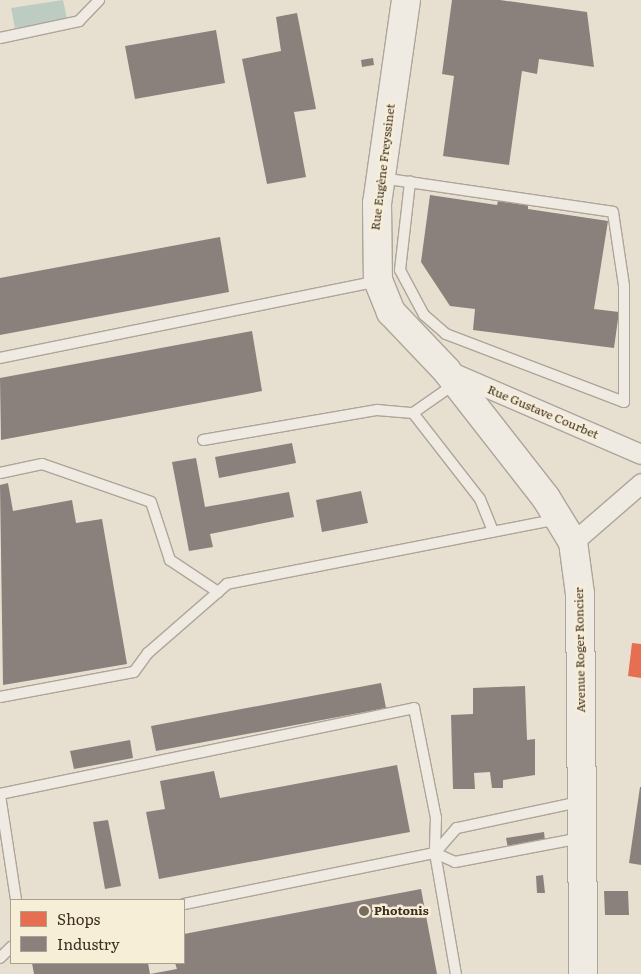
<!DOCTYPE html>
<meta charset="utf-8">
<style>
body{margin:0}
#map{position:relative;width:641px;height:974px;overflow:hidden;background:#e7e0d1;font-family:Literata,serif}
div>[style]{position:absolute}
.water>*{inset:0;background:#bcccc2}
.shops>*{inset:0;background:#e76f51}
.industry>*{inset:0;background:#8a817c}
.roads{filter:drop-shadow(1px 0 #ada599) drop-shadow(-1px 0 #ada599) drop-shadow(0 1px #ada599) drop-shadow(0 -1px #ada599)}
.lane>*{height:10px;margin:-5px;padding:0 5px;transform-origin:5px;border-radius:5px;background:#efebe3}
.street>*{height:19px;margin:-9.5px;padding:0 9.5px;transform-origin:9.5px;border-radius:9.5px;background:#efebe3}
.secondary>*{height:28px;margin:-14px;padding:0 14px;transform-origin:14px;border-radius:14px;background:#efebe3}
.dots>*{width:14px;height:14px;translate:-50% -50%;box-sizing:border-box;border:2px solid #f7eed8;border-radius:50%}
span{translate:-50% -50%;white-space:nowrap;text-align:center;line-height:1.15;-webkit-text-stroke:5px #f7eed8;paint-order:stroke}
.street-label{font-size:12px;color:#3d2e20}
.poi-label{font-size:12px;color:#3d2e20;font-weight:700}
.left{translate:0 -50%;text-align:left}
.legend{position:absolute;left:10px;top:899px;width:175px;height:65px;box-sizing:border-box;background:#f7eed8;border:1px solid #ada18e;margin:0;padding:6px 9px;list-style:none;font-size:15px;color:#3d2e20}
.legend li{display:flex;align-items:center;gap:10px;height:25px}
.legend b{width:25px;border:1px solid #ada18e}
</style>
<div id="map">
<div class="water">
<div style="clip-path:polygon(63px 0,67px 19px,15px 28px,11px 8px)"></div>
</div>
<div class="shops">
<div style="clip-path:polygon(632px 643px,641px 644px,641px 678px,628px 676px)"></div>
</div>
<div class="industry">
<div style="clip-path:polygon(452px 0,500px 0,587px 12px,594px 67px,539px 59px,537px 74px,522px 71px,509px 165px,443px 156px,454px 76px,442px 74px)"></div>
<div style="clip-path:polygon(297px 13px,316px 109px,294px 112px,306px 177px,267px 184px,242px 59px,281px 51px,276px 17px)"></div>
<div style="clip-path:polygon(216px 30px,225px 83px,135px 99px,125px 46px)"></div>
<div style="clip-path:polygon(373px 58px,374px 65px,362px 67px,361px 60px)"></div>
<div style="clip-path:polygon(430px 195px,497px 205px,499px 197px,528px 201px,528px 209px,608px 221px,594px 309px,619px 312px,614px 348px,473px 330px,475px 309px,450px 306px,421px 262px)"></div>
<div style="clip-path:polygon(220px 237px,229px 292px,0 335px,0 278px)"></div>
<div style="clip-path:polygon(252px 331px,262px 391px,1px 440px,0 378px)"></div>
<div style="clip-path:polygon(292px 443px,296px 463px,219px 478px,215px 457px)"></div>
<div style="clip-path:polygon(196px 458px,205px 507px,289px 492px,294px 517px,210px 534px,213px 547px,189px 551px,172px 462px)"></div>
<div style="clip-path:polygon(8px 483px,13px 511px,72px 500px,76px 523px,102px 519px,127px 664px,3px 685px,0 485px)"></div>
<div style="clip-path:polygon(361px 491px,368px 523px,322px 532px,316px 500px)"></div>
<div style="clip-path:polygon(381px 683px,386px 708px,156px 751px,151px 726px)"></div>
<div style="clip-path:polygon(525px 686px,527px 740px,535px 739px,535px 775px,503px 780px,503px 788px,492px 788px,490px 772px,474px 773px,475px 789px,453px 789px,451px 715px,473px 714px,473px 688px)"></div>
<div style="clip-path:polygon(130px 740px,133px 758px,74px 769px,70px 751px)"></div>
<div style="clip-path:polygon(397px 765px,410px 832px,159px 879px,146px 812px,165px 809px,160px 781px,214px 771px,220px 798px)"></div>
<div style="clip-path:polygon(640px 787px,641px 787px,641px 865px,629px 863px)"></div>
<div style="clip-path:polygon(108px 820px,121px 886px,105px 889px,93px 822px)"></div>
<div style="clip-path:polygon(544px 832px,545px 841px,508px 848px,506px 838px)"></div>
<div style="clip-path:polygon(543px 875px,545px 893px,537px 893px,536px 876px)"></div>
<div style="clip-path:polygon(421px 889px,437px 974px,34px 974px,32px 963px,148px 963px,150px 974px,177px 969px,175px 963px,184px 963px,184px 934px)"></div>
<div style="clip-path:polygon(604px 891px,628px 891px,629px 915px,605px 915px)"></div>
</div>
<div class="roads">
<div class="lane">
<div style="left:0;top:38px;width:81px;rotate:-12.1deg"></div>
<div style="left:79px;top:21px;width:29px;rotate:-46deg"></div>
<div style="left:381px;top:178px;width:234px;rotate:8.3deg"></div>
<div style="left:613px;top:212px;width:75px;rotate:81.5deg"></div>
<div style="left:624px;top:286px;width:116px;rotate:90deg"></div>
<div style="left:624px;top:402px;width:191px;rotate:-159.1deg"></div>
<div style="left:446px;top:334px;width:29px;rotate:-139deg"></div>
<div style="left:424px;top:315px;width:51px;rotate:-118.1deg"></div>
<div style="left:400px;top:270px;width:89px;rotate:-83.5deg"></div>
<div style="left:0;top:358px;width:385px;rotate:-11.5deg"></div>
<div style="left:456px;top:383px;width:52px;rotate:145.1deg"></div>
<div style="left:413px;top:413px;width:109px;rotate:52.1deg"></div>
<div style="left:480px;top:499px;width:35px;rotate:68deg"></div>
<div style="left:203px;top:440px;width:177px;rotate:-9.8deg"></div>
<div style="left:377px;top:410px;width:36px;rotate:5deg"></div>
<div style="left:0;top:473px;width:43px;rotate:-12.1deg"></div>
<div style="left:42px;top:464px;width:115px;rotate:19.2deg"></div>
<div style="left:151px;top:502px;width:61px;rotate:71.9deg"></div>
<div style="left:170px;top:560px;width:58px;rotate:33.7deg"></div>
<div style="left:0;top:697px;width:136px;rotate:-10.6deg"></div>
<div style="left:134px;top:672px;width:24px;rotate:-54deg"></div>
<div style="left:148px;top:653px;width:105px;rotate:-41.1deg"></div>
<div style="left:227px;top:584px;width:336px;rotate:-11.1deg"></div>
<div style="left:0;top:794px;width:423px;rotate:-11.7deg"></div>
<div style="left:414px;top:708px;width:112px;rotate:78.7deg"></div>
<div style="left:436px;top:818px;width:35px;rotate:92deg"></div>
<div style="left:435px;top:853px;width:123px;rotate:80.2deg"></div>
<div style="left:0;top:795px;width:106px;rotate:81.3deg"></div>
<div style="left:435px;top:853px;width:33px;rotate:-49deg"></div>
<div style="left:457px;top:828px;width:125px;rotate:-12deg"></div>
<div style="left:184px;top:904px;width:256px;rotate:-11.5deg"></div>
<div style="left:435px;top:853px;width:22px;rotate:24deg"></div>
<div style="left:455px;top:862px;width:128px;rotate:-10.8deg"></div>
<div style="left:0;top:958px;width:16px;rotate:-45deg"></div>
</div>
<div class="street">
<div style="left:449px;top:371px;width:209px;rotate:23.4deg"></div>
<div style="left:573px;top:542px;width:90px;rotate:-40.9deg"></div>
</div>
<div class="secondary">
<div style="left:406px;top:0;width:205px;rotate:98.1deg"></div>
<div style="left:377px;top:203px;width:77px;rotate:89.3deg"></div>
<div style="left:378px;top:280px;width:35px;rotate:68deg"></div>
<div style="left:391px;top:312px;width:80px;rotate:46.5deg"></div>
<div style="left:446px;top:370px;width:162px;rotate:52deg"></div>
<div style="left:546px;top:498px;width:52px;rotate:58.5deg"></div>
<div style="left:573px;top:542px;width:52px;rotate:82.3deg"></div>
<div style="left:580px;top:594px;width:380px;rotate:89.5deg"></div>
</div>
</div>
<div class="dots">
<div style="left:364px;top:911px;background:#786c5e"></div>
</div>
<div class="street-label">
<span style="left:383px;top:167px;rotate:-83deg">Rue Eugène Freyssinet</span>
<span style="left:543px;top:412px;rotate:23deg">Rue Gustave Courbet</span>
<span style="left:580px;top:650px;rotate:-91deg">Avenue Roger Roncier</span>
</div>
<div class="poi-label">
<span class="left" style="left:374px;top:911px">Photonis</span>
</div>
<ul class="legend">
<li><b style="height:14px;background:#e76f51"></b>Shops</li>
<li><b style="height:14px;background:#8a817c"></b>Industry</li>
</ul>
</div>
